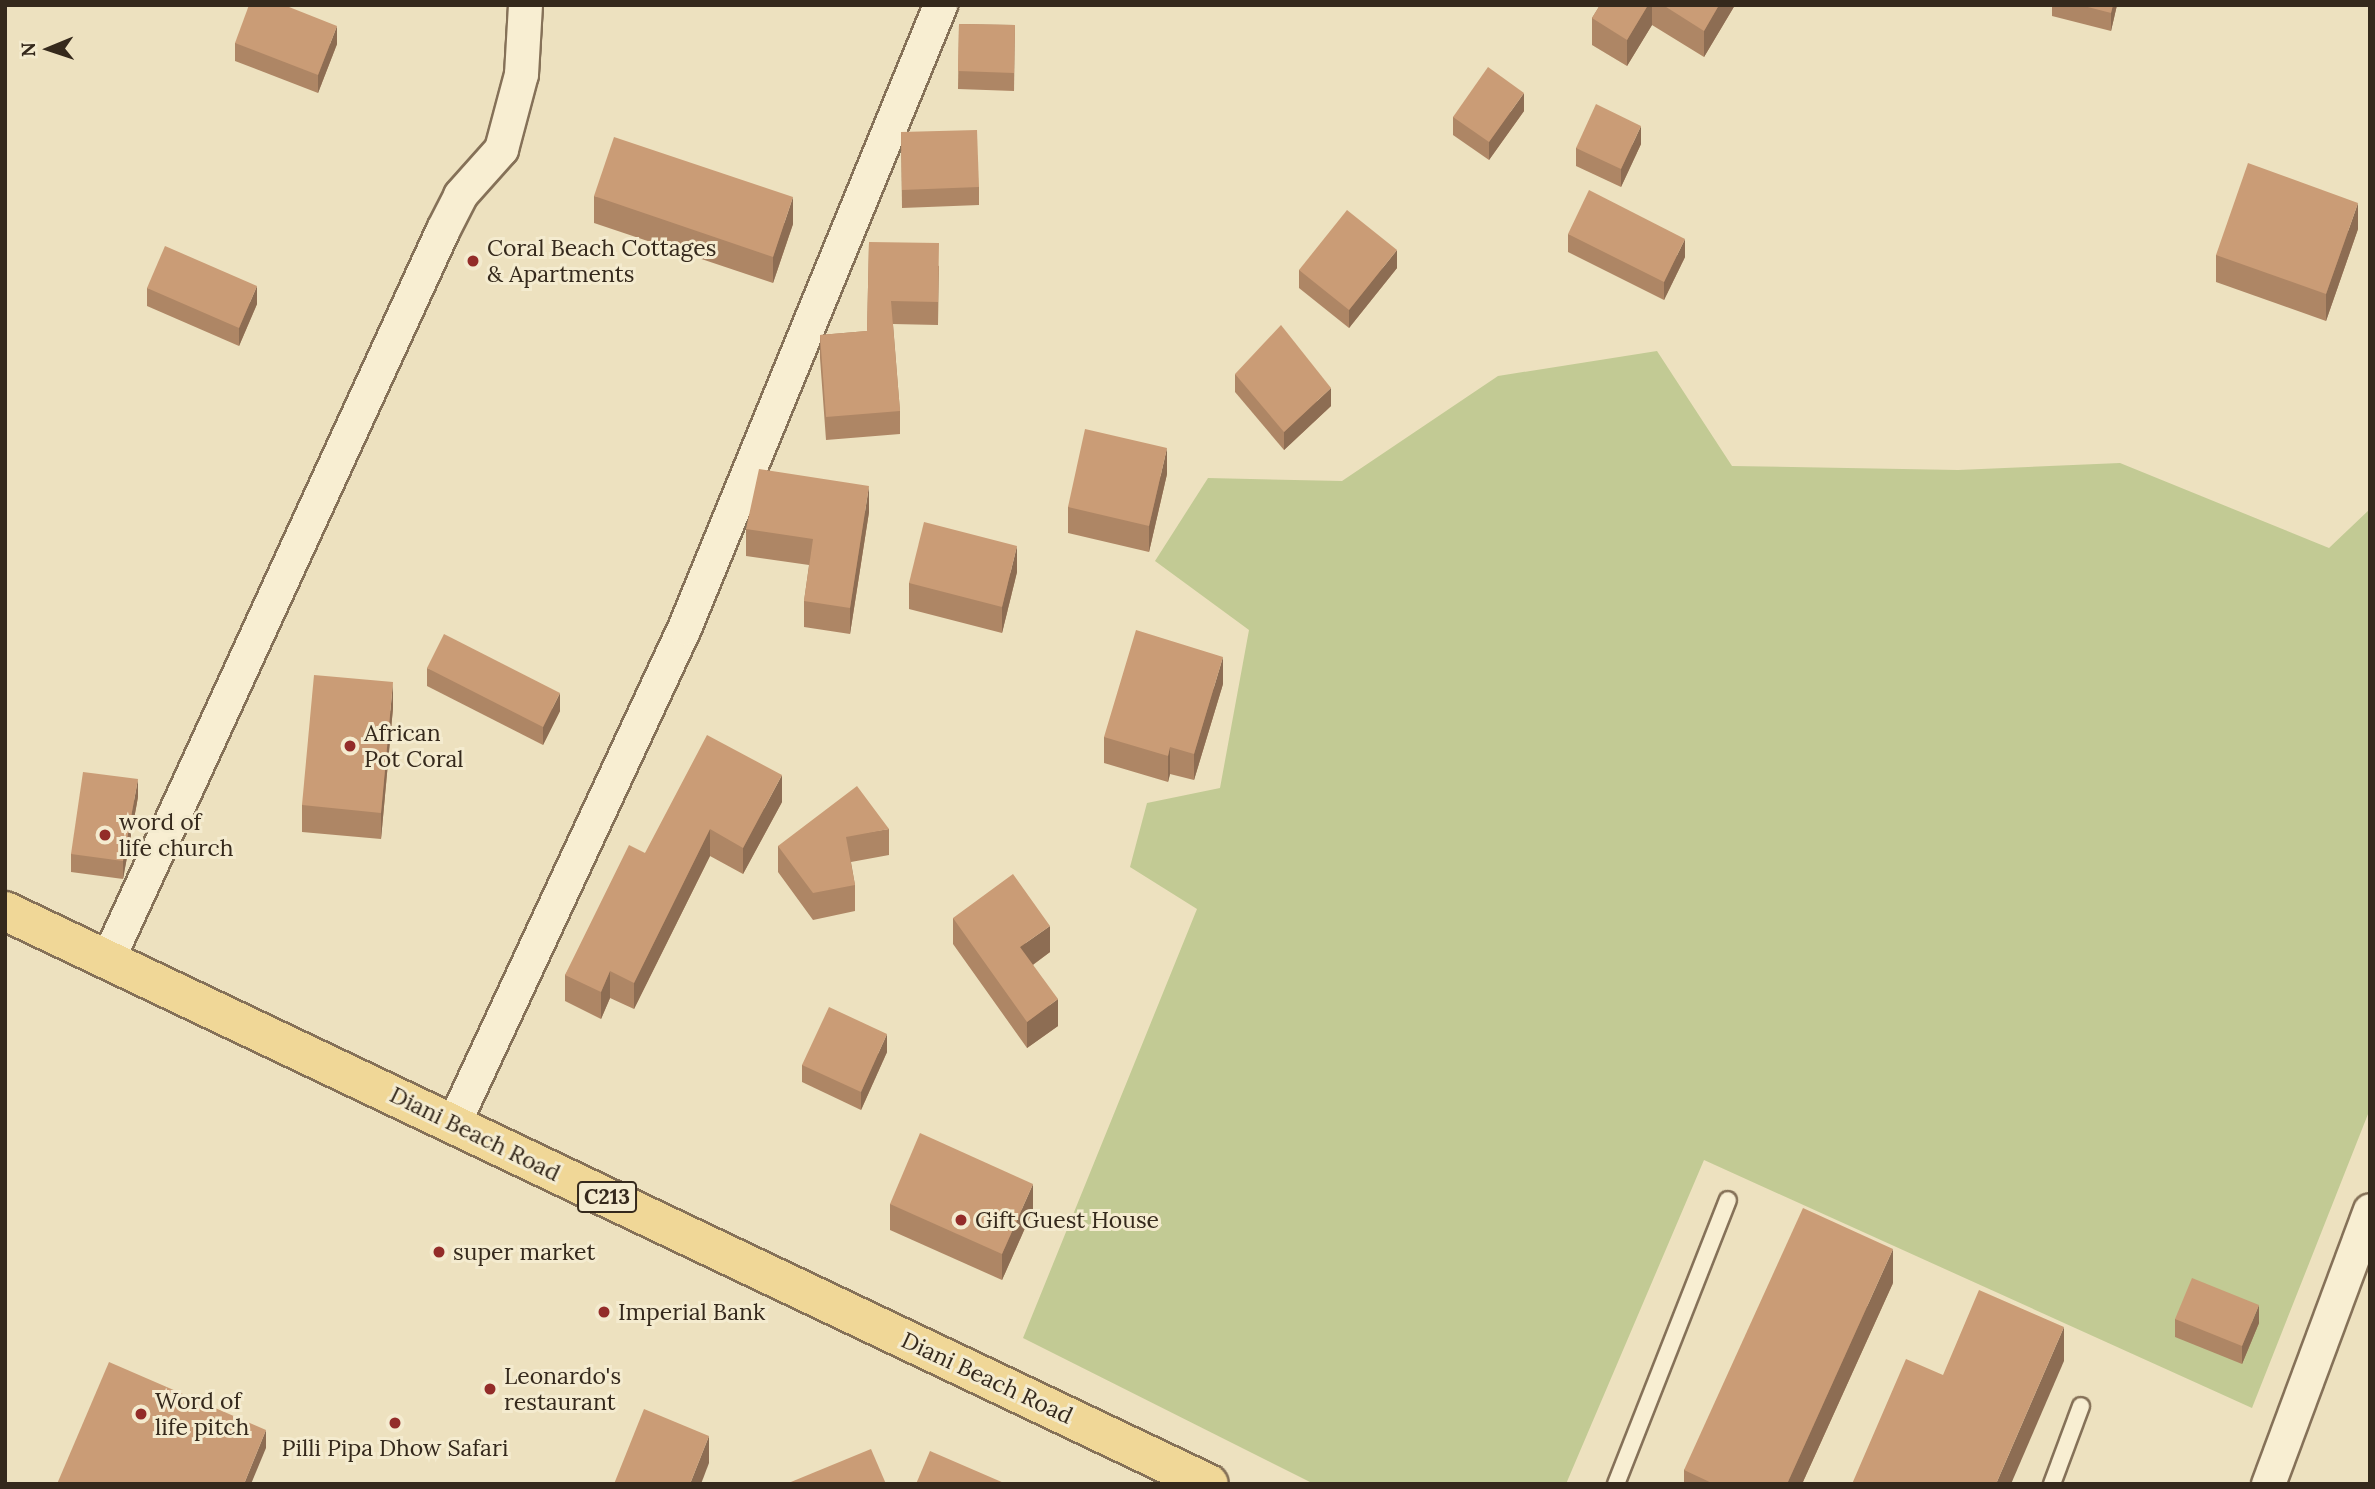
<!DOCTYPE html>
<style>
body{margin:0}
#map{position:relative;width:2375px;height:1489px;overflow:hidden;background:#ede1bf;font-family:Lora,serif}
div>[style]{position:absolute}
.green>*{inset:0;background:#c2ca94}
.roads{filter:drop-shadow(2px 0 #857158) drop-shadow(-2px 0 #857158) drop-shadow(0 2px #857158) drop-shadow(0 -2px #857158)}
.lane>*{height:16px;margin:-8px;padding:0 8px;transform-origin:8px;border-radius:8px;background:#f8eed2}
.street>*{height:33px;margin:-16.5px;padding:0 16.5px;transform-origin:16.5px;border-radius:16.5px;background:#f8eed2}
.primary>*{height:38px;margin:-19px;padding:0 19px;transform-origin:19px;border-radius:19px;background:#f0d797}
.wall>*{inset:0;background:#ae8665}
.shaded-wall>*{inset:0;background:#8d6d53}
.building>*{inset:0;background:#ca9c76}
.dots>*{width:19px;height:19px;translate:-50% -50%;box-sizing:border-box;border:4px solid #f4ebcf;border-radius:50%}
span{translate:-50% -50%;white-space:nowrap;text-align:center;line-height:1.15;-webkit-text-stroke:6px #f4ebcf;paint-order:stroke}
.shield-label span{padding:2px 5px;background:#f4ebcf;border:2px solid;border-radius:5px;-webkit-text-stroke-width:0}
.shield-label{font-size:21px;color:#35291c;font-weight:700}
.poi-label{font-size:23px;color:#35291c}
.left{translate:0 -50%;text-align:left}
.street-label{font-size:23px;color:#35291c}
.frame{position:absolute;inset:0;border:7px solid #35291c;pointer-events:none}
.north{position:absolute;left:14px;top:14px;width:70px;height:70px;-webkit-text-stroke:5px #f4ebcf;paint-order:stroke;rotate:268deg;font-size:19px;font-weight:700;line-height:28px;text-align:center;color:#35291c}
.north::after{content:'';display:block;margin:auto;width:24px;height:32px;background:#35291c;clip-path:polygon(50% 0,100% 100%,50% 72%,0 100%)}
</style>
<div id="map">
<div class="green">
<div style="clip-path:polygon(1657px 351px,1732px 466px,1958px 470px,2120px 463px,2329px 548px,2370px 509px,2370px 1109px,2252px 1408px,1704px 1160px,1566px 1484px,1314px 1484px,1023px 1338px,1197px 909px,1130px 867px,1147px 803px,1220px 788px,1249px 630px,1155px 561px,1208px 478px,1342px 481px,1498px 376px)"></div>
</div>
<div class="roads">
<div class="lane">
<div style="left:1616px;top:1484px;width:305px;rotate:-68.5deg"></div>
<div style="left:2052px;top:1484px;width:83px;rotate:-69.6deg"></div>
</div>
<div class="street">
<div style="left:108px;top:958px;width:802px;rotate:-65.32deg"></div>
<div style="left:443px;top:229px;width:38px;rotate:-63deg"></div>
<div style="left:460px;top:195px;width:62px;rotate:-48.3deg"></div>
<div style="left:501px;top:149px;width:78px;rotate:-75.1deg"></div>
<div style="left:521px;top:74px;width:69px;rotate:-86.7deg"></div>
<div style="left:453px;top:1124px;width:547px;rotate:-65.03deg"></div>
<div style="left:684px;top:628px;width:674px;rotate:-67.66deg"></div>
<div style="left:2268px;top:1484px;width:292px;rotate:-69.6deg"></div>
</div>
<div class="primary">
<div style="left:5px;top:911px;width:1333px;rotate:25.45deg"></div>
</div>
</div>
<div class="wall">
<div style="clip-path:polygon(1600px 5px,1735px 5px,1704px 57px,1652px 25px,1627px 66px,1592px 45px,1592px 18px)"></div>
<div style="clip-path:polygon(2052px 5px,2117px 5px,2111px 31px,2052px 16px)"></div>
<div style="clip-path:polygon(959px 24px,1015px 25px,1014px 91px,958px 89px)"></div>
<div style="clip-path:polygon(235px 43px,337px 44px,318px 93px,235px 61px)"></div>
<div style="clip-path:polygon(1524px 111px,1489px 160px,1453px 135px,1453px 117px)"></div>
<div style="clip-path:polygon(901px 132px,979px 187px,979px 205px,902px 208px)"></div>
<div style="clip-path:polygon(1641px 144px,1621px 187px,1576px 166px,1576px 148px)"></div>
<div style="clip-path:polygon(594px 196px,793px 224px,773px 283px,594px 223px)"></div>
<div style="clip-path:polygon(2358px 229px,2326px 321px,2216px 282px,2216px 255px)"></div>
<div style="clip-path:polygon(1568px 234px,1685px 257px,1664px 300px,1568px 252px)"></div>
<div style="clip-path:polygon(869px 242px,939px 266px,938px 325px,893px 324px,900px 411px,900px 434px,826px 440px,820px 358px,820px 335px,867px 331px)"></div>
<div style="clip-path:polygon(1397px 268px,1349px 328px,1299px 288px,1299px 270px)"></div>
<div style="clip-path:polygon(147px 288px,257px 304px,239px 346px,147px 306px)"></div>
<div style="clip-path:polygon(1235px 374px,1331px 406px,1284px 450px,1235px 392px)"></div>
<div style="clip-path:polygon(1167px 474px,1149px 552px,1068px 533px,1068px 507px)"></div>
<div style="clip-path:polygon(869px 512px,850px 634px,804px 627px,804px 601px,809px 565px,746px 556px,746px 529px)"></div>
<div style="clip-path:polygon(1017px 572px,1002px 633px,909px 609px,909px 583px)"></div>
<div style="clip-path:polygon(427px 668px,560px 711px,543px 745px,427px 686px)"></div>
<div style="clip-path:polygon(1223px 684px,1194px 780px,1170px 774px,1168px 782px,1104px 763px,1104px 737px)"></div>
<div style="clip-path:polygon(393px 708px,381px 839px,302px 832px,302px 805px)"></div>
<div style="clip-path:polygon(138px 797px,123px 879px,71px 872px,71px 854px)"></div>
<div style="clip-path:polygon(782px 802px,743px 874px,710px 856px,634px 1009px,610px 998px,601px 1019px,565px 1001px,565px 975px,645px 853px)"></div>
<div style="clip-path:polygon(889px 829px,889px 855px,851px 862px,855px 885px,855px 911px,813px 920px,778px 872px,778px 846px)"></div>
<div style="clip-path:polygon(953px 918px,1050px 952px,1033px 965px,1058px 1026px,1027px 1048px,953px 944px)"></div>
<div style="clip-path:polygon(887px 1052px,861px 1110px,802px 1082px,802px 1065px)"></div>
<div style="clip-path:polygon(890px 1204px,1033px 1210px,1002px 1280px,890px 1230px)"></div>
<div style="clip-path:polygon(1893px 1283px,1802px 1484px,1684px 1484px,1684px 1470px)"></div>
<div style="clip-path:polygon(2175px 1319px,2259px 1323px,2242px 1364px,2175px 1337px)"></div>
</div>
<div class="shaded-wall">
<div style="clip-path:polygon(1648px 5px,1652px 5px,1652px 25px,1627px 66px,1627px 40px)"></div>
<div style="clip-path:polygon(1719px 5px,1735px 5px,1704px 57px,1704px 31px)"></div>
<div style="clip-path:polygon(2113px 5px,2117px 5px,2111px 31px,2111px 13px)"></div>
<div style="clip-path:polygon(337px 26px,337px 44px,318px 93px,318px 75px)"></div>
<div style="clip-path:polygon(1524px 93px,1524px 111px,1489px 160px,1489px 142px)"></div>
<div style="clip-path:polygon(1641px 126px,1641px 144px,1621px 187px,1621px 169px)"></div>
<div style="clip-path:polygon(793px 197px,793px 224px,773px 283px,773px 257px)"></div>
<div style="clip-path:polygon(2358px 203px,2358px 229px,2326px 321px,2326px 294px)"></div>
<div style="clip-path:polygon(1685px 239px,1685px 257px,1664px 300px,1664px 282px)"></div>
<div style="clip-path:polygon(1397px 250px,1397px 268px,1349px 328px,1349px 310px)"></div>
<div style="clip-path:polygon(257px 286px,257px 304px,239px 346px,239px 328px)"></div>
<div style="clip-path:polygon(1331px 388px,1331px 406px,1284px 450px,1284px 432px)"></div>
<div style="clip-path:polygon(1167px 448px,1167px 474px,1149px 552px,1149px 526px)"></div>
<div style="clip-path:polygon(869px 486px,869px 512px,850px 634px,850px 608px)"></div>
<div style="clip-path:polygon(1017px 546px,1017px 572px,1002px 633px,1002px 607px)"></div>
<div style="clip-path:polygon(1223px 657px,1223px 684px,1194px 780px,1194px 754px)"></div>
<div style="clip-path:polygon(393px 682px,393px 708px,381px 839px,381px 813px)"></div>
<div style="clip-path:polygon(560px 693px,560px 711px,543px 745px,543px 727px)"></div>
<div style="clip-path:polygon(1170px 747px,1170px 774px,1168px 782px,1168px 756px)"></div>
<div style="clip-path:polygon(782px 775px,782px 802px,743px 874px,743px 848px)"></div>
<div style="clip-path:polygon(138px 779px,138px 797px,123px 879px,123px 861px)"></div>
<div style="clip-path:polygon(710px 829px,710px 856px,634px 1009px,634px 983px)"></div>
<div style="clip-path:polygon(1050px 926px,1050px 952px,1020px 974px,1020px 947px)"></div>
<div style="clip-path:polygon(610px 971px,610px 998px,601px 1019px,601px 992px)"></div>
<div style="clip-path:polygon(1058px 999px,1058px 1026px,1027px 1048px,1027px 1022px)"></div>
<div style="clip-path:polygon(887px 1034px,887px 1052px,861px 1110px,861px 1092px)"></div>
<div style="clip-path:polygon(1033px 1184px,1033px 1210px,1002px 1280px,1002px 1254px)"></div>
<div style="clip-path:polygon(1893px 1249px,1893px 1283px,1802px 1484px,1787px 1484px)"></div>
<div style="clip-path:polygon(2259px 1305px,2259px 1323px,2242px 1364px,2242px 1346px)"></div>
<div style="clip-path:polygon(2064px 1327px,2064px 1361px,2011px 1484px,1996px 1484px)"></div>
<div style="clip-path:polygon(266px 1430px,266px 1448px,251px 1484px,244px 1484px)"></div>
<div style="clip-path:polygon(709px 1436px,709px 1463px,701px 1484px,690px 1484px)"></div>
</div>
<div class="building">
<div style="clip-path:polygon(249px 5px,284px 5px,337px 26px,318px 75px,235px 43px)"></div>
<div style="clip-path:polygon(1600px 5px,1648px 5px,1627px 40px,1592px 18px)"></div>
<div style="clip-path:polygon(1663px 5px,1719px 5px,1704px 31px)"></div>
<div style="clip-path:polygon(2080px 5px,2113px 5px,2111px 13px)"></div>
<div style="clip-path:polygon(959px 24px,1015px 25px,1014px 73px,958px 71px)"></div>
<div style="clip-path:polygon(1488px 67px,1524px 93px,1489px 142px,1453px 117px)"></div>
<div style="clip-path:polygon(1596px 104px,1641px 126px,1621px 169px,1576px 148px)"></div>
<div style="clip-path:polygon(977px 130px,979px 187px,902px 190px,901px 132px)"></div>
<div style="clip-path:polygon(614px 137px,793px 197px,773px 257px,594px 196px)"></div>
<div style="clip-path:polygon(2248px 163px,2358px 203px,2326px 294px,2216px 255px)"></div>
<div style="clip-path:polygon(1589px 190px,1685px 239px,1664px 282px,1568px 234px)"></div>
<div style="clip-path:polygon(1347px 210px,1397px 250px,1349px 310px,1299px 270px)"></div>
<div style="clip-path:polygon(869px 242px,939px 243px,938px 302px,891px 301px,900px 411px,826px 417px,820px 335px,867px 331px)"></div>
<div style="clip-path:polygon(165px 246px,257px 286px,239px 328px,147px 288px)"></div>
<div style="clip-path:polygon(1281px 325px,1331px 388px,1284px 432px,1235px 374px)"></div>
<div style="clip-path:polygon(1085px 429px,1167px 448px,1149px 526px,1068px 507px)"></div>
<div style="clip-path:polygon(759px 469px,869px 486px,850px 608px,804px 601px,813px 539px,746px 529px)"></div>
<div style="clip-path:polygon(924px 522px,1017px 546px,1002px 607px,909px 583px)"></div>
<div style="clip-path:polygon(1136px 630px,1223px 657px,1194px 754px,1170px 747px,1168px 756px,1104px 737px)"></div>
<div style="clip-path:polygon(444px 634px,560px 693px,543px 727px,427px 668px)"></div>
<div style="clip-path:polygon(314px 675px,393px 682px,381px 813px,302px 805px)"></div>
<div style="clip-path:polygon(707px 735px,782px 775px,743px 848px,710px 829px,634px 983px,610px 971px,601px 992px,565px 975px,629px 845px,645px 853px)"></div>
<div style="clip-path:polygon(83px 772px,138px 779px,123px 861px,71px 854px)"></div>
<div style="clip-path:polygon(857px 786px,889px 829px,846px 837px,855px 885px,813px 893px,778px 846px)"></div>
<div style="clip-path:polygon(1013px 874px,1050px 926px,1020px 947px,1058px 999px,1027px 1022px,953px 918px)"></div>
<div style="clip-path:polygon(829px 1007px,887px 1034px,861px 1092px,802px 1065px)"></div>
<div style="clip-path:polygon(920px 1133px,1033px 1184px,1002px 1254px,890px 1204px)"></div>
<div style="clip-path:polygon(1803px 1208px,1893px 1249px,1787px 1484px,1714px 1484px,1684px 1470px)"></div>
<div style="clip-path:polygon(2192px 1278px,2259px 1305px,2242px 1346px,2175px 1319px)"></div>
<div style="clip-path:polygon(1979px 1290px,2064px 1327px,1996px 1484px,1852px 1484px,1906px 1359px,1943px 1375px)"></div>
<div style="clip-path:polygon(109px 1362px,266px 1430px,244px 1484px,57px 1484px)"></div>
<div style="clip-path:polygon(644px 1409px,709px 1436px,690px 1484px,614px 1484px)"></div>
<div style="clip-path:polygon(871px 1449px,886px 1484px,786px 1484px)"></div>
<div style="clip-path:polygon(930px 1451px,1004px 1483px,1003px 1484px,916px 1484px)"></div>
</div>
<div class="dots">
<div style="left:473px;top:261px;background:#932c29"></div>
<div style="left:350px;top:746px;background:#932c29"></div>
<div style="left:105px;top:835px;background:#932c29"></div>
<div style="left:961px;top:1220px;background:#932c29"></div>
<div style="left:439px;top:1252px;background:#932c29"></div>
<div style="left:604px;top:1312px;background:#932c29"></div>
<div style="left:490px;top:1389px;background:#932c29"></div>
<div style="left:141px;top:1414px;background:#932c29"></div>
<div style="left:395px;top:1423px;background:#932c29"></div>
</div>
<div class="shield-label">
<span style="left:607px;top:1197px">C213</span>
</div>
<div class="poi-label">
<span class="left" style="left:487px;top:261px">Coral Beach Cottages<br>&amp; Apartments</span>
<span class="left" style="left:364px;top:746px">African<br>Pot Coral</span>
<span class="left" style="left:119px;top:835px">word of<br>life church</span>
<span class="left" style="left:975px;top:1220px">Gift Guest House</span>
<span class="left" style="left:453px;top:1252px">super market</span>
<span class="left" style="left:618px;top:1312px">Imperial Bank</span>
<span class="left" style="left:504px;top:1389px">Leonardo's<br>restaurant</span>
<span class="left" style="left:155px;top:1414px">Word of<br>life pitch</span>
<span style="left:395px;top:1448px">Pilli Pipa Dhow Safari</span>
</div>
<div class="street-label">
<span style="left:475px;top:1134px;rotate:26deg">Diani Beach Road</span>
<span style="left:987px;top:1378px;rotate:25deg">Diani Beach Road</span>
</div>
<div class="frame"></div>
<div class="north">N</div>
</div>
